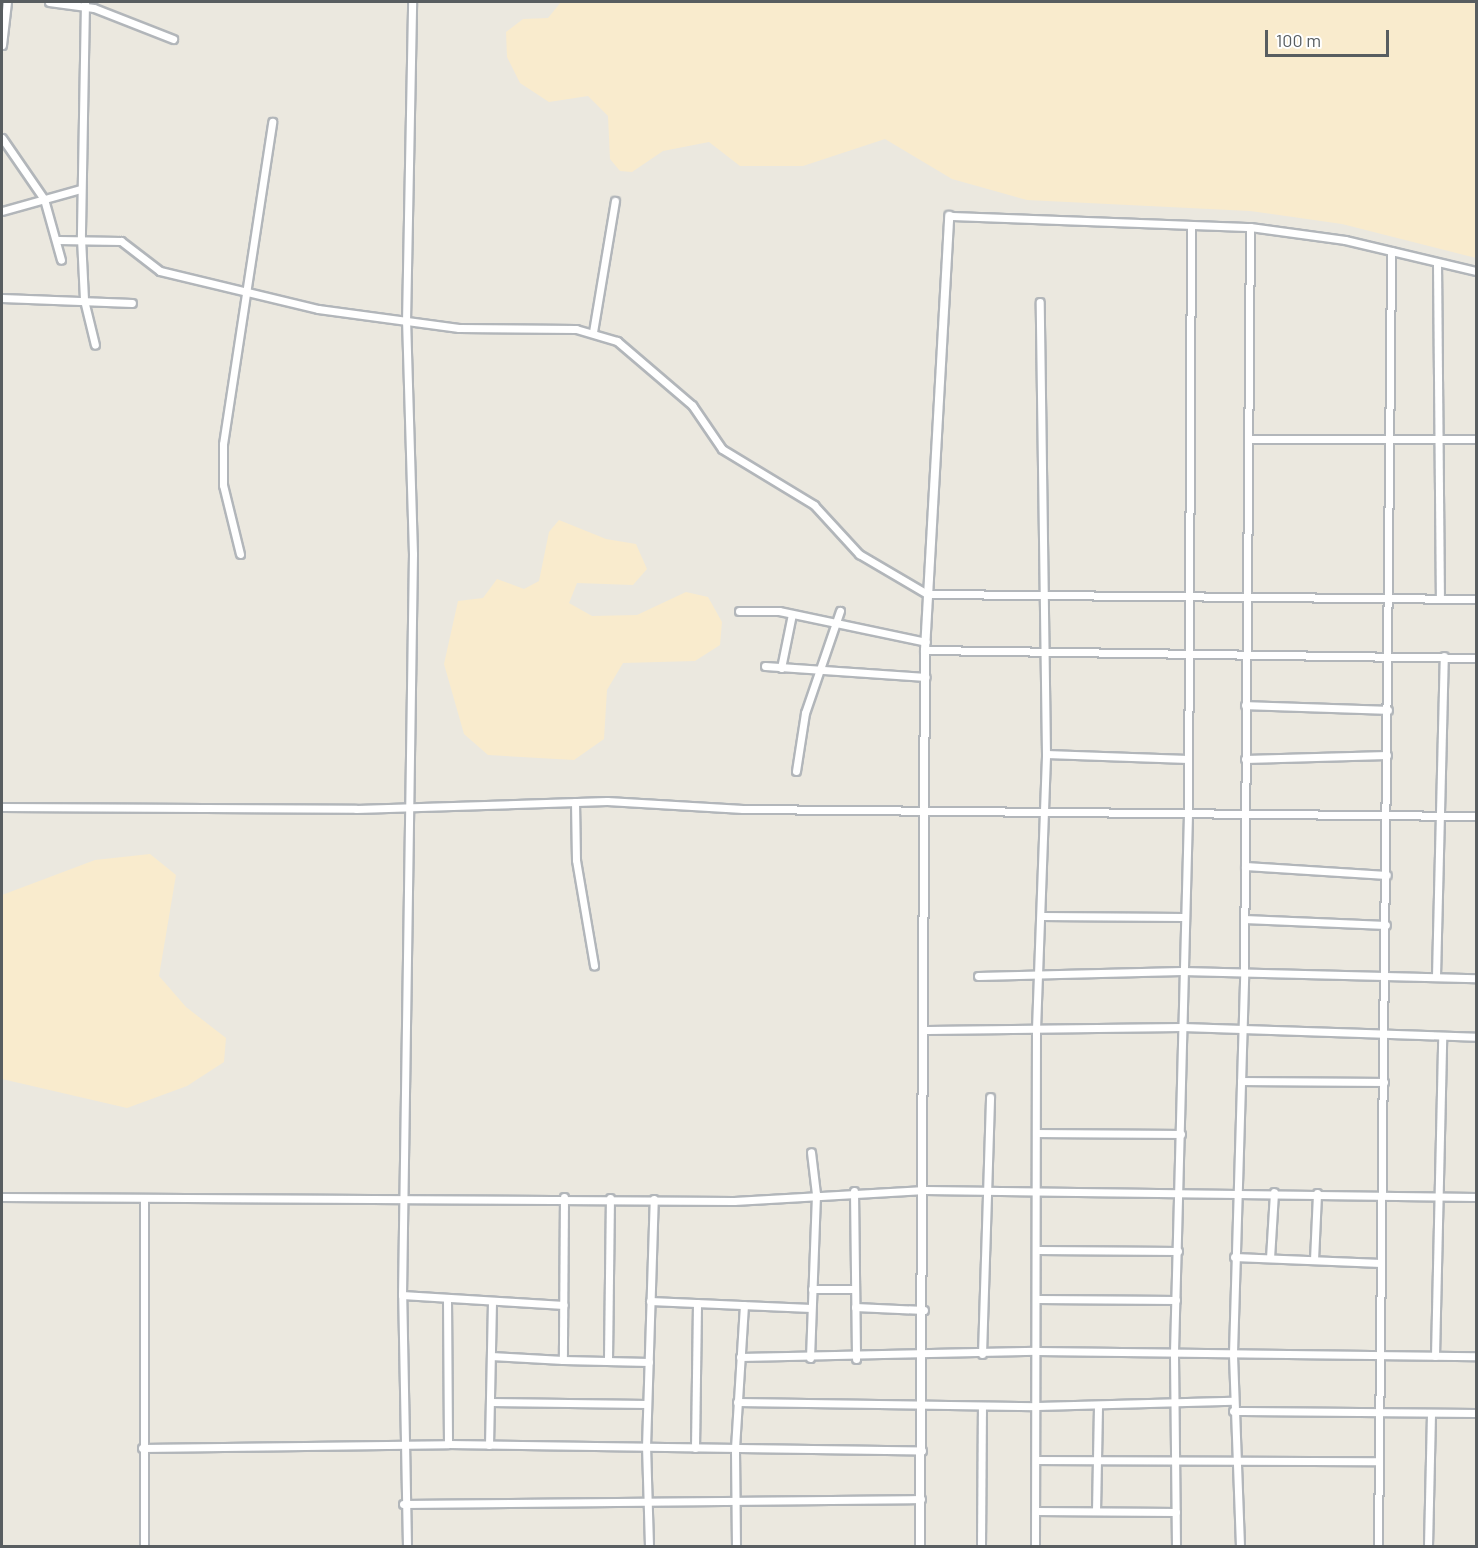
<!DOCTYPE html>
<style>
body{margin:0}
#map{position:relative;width:1478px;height:1548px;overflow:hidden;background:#ebe8df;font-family:Barlow,sans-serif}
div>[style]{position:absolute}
.sand>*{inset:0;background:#f9ebcd}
.roads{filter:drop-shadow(2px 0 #b2b6ba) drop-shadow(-2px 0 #b2b6ba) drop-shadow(0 2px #b2b6ba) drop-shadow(0 -2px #b2b6ba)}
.minor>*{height:7px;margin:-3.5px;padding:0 3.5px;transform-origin:3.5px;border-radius:3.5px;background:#fff}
.tertiary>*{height:8px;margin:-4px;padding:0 4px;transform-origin:4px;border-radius:4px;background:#fff}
span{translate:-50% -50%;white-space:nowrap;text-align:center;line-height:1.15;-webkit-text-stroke:5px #fff;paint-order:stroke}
.frame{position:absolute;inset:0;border:3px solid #585d60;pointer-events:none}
.scale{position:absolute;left:1265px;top:30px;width:124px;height:27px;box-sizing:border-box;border:3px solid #585d60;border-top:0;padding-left:8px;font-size:18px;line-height:21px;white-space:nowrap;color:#585d60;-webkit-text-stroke:4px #fff;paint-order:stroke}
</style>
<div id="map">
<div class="sand">
<div style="clip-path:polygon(561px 2px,1476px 2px,1476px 258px,1342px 224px,1250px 211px,1027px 200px,952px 179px,885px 139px,803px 166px,740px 166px,709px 142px,663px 151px,632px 172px,620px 171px,610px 159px,608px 116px,588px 96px,549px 102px,520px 83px,507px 57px,506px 32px,523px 19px,548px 18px)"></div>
<div style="clip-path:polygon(559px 520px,606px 539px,636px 544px,647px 569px,633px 585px,577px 583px,569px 603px,592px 616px,637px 615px,686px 592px,708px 597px,722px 622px,720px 645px,695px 661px,623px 663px,607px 690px,604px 739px,574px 760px,488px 755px,464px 734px,444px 664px,458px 601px,483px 598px,497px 579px,524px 589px,539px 581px,549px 532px)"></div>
<div style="clip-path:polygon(150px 854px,176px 875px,159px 976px,186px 1007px,226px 1038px,224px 1062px,187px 1086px,127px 1108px,2px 1079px,2px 895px,95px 860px)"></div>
</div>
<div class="roads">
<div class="minor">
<div style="left:49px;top:2px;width:45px;rotate:7.6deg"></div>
<div style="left:94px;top:8px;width:85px;rotate:21.4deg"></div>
<div style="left:85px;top:2px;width:236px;rotate:91deg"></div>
<div style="left:81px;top:238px;width:62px;rotate:87.2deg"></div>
<div style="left:84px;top:300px;width:46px;rotate:76.3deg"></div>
<div style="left:2px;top:45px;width:43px;rotate:-83.4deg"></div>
<div style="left:2px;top:138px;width:74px;rotate:55.5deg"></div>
<div style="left:44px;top:199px;width:63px;rotate:74.4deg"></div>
<div style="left:2px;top:211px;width:82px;rotate:-15.6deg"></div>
<div style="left:949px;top:216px;width:301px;rotate:2.1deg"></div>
<div style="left:58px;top:240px;width:63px;rotate:0.9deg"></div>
<div style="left:121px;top:241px;width:49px;rotate:37.6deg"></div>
<div style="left:160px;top:271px;width:163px;rotate:13.5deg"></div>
<div style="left:318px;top:309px;width:142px;rotate:7.7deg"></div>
<div style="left:459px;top:328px;width:117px;rotate:0.5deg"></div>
<div style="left:576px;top:329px;width:43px;rotate:16.3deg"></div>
<div style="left:617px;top:341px;width:99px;rotate:40.5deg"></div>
<div style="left:692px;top:405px;width:53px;rotate:55.7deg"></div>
<div style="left:722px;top:449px;width:108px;rotate:31.3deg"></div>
<div style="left:814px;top:505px;width:67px;rotate:47.4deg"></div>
<div style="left:859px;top:554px;width:79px;rotate:30.5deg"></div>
<div style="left:927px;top:594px;width:549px;rotate:0.52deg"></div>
<div style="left:1437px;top:263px;width:335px;rotate:89.5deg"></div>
<div style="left:2px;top:298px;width:130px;rotate:2.2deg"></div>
<div style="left:593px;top:332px;width:133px;rotate:-80.5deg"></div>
<div style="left:1248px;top:439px;width:228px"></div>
<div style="left:240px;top:554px;width:71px;rotate:-103.8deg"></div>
<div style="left:223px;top:485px;width:41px;rotate:-90deg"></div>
<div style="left:223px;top:444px;width:326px;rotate:-81.3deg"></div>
<div style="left:739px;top:611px;width:40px"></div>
<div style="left:779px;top:611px;width:150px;rotate:11.9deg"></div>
<div style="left:925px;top:650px;width:551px;rotate:0.83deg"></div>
<div style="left:765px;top:666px;width:161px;rotate:3.9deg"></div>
<div style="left:781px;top:668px;width:55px;rotate:-78.5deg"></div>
<div style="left:1245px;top:705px;width:143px;rotate:2deg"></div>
<div style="left:1046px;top:754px;width:142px;rotate:2deg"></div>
<div style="left:1245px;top:759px;width:142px;rotate:-1.6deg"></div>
<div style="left:796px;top:771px;width:59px;rotate:-81.2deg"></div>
<div style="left:805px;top:713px;width:108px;rotate:-71.1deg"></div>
<div style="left:575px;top:802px;width:58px;rotate:89deg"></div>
<div style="left:576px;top:860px;width:107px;rotate:80.3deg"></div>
<div style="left:2px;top:807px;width:354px;rotate:0.3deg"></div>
<div style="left:356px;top:809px;width:251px;rotate:-1.8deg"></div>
<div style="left:607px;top:801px;width:136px;rotate:3.4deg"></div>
<div style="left:743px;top:809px;width:733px;rotate:0.55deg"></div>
<div style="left:1245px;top:866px;width:142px;rotate:3.6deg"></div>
<div style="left:1041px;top:916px;width:143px;rotate:0.4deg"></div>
<div style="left:1244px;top:919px;width:142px;rotate:2.4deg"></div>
<div style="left:978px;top:976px;width:204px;rotate:-1.4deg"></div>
<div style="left:1182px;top:971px;width:294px;rotate:1.4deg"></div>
<div style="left:1436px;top:976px;width:320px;rotate:-88.6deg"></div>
<div style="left:927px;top:1030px;width:255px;rotate:-0.7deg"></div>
<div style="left:1182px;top:1027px;width:294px;rotate:1.9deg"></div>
<div style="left:1241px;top:1081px;width:143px;rotate:0.4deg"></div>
<div style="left:1036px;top:1133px;width:145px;rotate:0.4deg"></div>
<div style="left:854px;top:1191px;width:168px;rotate:89.3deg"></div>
<div style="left:2px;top:1197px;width:732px;rotate:0.31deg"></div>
<div style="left:734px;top:1201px;width:191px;rotate:-3.3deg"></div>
<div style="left:925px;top:1190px;width:551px;rotate:0.73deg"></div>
<div style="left:564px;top:1197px;width:163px;rotate:90.4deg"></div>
<div style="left:563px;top:1360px;width:86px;rotate:1.3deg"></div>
<div style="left:144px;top:1199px;width:347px;rotate:90deg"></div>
<div style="left:1038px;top:1250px;width:140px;rotate:0.4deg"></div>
<div style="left:1234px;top:1257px;width:147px;rotate:2.3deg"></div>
<div style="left:1270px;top:1258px;width:66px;rotate:-86.5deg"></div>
<div style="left:1314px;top:1260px;width:67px;rotate:-87.4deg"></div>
<div style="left:812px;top:1289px;width:43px"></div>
<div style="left:402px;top:1295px;width:162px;rotate:3.5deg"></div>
<div style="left:447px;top:1299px;width:145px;rotate:89.6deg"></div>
<div style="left:1038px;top:1299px;width:138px;rotate:0.4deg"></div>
<div style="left:650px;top:1301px;width:161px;rotate:2.5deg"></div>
<div style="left:855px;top:1307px;width:69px;rotate:2.5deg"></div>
<div style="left:982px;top:1354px;width:257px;rotate:-88.2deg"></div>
<div style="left:491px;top:1356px;width:72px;rotate:3.2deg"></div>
<div style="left:1435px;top:1356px;width:319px;rotate:-88.7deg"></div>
<div style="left:740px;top:1357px;width:297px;rotate:-1.2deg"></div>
<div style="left:1037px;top:1351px;width:439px;rotate:0.7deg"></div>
<div style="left:810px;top:1358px;width:164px;rotate:-87.9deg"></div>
<div style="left:816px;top:1194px;width:42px;rotate:-96.8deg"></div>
<div style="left:608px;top:1359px;width:161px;rotate:-89.3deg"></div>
<div style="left:490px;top:1402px;width:157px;rotate:0.7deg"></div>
<div style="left:737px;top:1402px;width:300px;rotate:0.8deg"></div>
<div style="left:1037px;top:1406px;width:196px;rotate:-1.5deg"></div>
<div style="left:1233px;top:1411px;width:243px;rotate:0.5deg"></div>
<div style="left:489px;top:1445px;width:144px;rotate:-88.8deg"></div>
<div style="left:142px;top:1448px;width:306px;rotate:-0.7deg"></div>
<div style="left:448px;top:1444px;width:474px;rotate:0.8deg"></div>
<div style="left:695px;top:1448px;width:145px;rotate:-89.2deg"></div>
<div style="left:1036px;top:1460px;width:339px;rotate:0.2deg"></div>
<div style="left:403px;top:1504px;width:518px;rotate:-0.55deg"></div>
<div style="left:1036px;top:1511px;width:140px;rotate:0.4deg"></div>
<div style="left:1096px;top:1511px;width:106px;rotate:-88.9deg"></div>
<div style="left:407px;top:1546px;width:251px;rotate:-91.1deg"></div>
<div style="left:402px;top:1295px;width:741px;rotate:-89.15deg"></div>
<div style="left:413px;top:554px;width:232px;rotate:-91.7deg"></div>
<div style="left:406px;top:322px;width:320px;rotate:-88.9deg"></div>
<div style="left:649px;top:1546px;width:99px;rotate:-91.7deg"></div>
<div style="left:646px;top:1447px;width:248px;rotate:-88.2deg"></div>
<div style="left:736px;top:1546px;width:98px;rotate:-90.6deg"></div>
<div style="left:735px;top:1448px;width:143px;rotate:-86.4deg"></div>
<div style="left:981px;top:1546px;width:140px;rotate:-89.6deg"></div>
<div style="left:1035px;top:1546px;width:517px;rotate:-89.89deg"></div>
<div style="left:1036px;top:1029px;width:275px;rotate:-87.9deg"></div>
<div style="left:1046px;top:754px;width:452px;rotate:-90.8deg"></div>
<div style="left:1176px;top:1546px;width:194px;rotate:-90.6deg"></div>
<div style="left:1174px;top:1352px;width:539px;rotate:-88.51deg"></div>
<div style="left:1188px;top:813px;width:588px;rotate:-89.71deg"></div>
<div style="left:1240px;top:1546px;width:193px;rotate:-92.1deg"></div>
<div style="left:1233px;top:1353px;width:381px;rotate:-88.3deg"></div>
<div style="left:1244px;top:972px;width:745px;rotate:-89.54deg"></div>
<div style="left:1250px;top:227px;width:96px;rotate:7.8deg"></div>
<div style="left:1345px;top:240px;width:135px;rotate:13.3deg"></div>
<div style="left:1378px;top:1546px;width:1295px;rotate:-89.42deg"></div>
<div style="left:1428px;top:1546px;width:133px;rotate:-88.7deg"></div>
</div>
<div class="tertiary">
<div style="left:920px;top:1546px;width:896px;rotate:-89.68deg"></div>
<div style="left:925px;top:650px;width:435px;rotate:-86.8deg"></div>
</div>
</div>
<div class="frame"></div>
<div class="scale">100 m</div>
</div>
